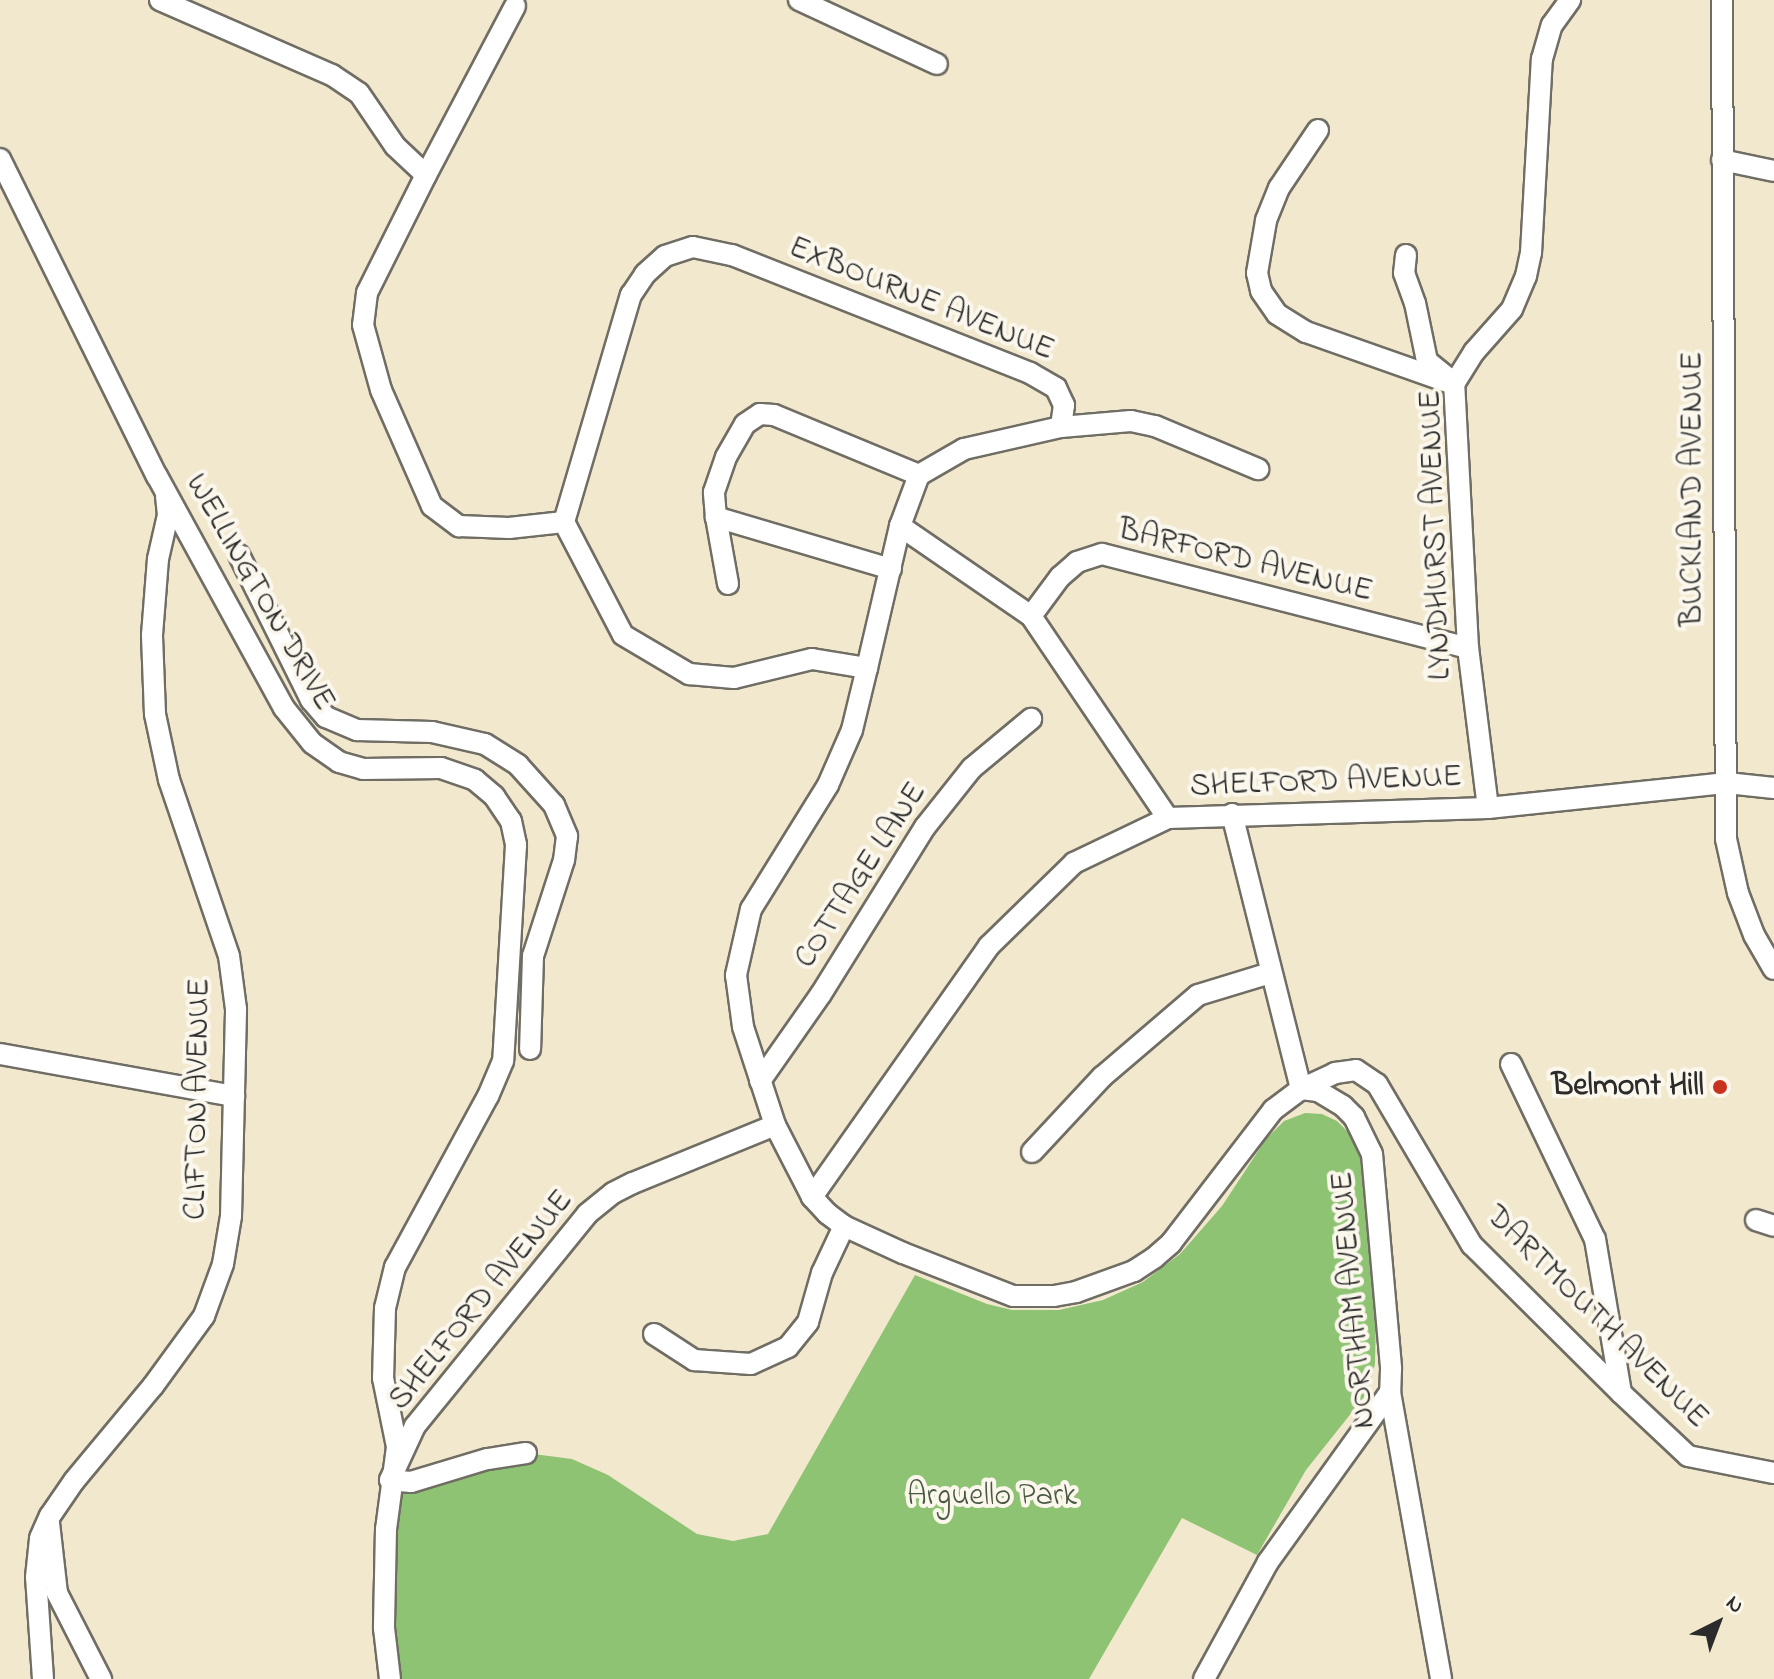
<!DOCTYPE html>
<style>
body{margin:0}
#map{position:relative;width:1774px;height:1679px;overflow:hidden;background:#f1e8ce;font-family:"Indie Flower",sans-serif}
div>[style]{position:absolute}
.green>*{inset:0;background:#8fc374}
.roads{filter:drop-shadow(2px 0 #706d64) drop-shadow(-2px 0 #706d64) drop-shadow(0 2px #706d64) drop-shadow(0 -2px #706d64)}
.street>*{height:20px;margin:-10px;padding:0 10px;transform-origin:10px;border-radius:10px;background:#fff}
.dots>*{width:22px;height:22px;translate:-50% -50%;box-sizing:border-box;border:4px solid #fbf7ec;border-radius:50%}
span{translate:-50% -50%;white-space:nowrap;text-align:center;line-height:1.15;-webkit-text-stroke:8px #fbf7ec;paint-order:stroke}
.street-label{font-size:32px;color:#2b2b2b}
.poi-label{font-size:32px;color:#2b2b2b;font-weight:700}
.right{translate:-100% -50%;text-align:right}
.park-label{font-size:32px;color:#495941}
.north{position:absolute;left:1678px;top:1583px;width:80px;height:80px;-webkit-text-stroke:6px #fbf7ec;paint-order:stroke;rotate:42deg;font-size:22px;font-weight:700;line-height:32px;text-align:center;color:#2b2b2b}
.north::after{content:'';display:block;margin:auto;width:28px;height:36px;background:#2b2b2b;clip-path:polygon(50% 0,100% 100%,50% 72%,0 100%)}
</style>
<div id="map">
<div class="green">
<div style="clip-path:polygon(1305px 1113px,1322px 1114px,1337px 1121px,1354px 1138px,1364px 1165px,1376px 1318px,1375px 1364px,1368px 1392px,1306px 1470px,1257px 1555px,1182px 1518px,1089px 1679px,392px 1679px,390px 1480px,526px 1453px,572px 1459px,608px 1475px,697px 1534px,733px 1541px,768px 1534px,915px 1275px,987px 1304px,1012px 1310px,1059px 1310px,1103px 1300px,1143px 1282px,1180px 1254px,1222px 1206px,1266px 1139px,1284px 1121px)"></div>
</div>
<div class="roads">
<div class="street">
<div style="left:160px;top:0;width:188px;rotate:23.6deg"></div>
<div style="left:332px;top:75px;width:32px;rotate:34deg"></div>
<div style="left:359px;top:93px;width:64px;rotate:55.8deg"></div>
<div style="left:395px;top:146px;width:42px;rotate:43.1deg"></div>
<div style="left:426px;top:175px;width:132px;rotate:116.6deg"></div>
<div style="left:367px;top:293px;width:32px;rotate:97deg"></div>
<div style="left:363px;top:325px;width:67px;rotate:74.5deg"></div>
<div style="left:381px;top:390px;width:127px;rotate:66.3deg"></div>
<div style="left:432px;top:506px;width:34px;rotate:37deg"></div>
<div style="left:459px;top:526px;width:50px;rotate:2.3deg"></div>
<div style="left:509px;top:528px;width:55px;rotate:-6.2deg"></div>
<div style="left:564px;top:522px;width:127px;rotate:62.4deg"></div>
<div style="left:623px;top:635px;width:77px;rotate:30.6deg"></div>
<div style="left:689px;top:674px;width:45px;rotate:5.1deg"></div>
<div style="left:734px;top:678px;width:80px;rotate:-13.7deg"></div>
<div style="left:812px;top:659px;width:56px;rotate:9.3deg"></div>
<div style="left:867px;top:668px;width:64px;rotate:103.6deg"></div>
<div style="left:852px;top:730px;width:60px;rotate:113.6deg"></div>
<div style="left:828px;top:785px;width:146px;rotate:121.8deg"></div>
<div style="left:751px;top:909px;width:68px;rotate:102.8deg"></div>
<div style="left:736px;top:975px;width:52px;rotate:82.3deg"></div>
<div style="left:743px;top:1027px;width:103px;rotate:71.9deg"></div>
<div style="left:775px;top:1125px;width:81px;rotate:62.8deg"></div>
<div style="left:812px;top:1197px;width:23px;rotate:47deg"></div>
<div style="left:828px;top:1214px;width:20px;rotate:37deg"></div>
<div style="left:844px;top:1226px;width:65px;rotate:24.6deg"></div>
<div style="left:903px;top:1253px;width:118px;rotate:21.4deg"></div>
<div style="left:1013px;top:1296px;width:41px"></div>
<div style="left:1054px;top:1296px;width:22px;rotate:-10deg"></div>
<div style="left:1076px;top:1292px;width:62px;rotate:-19.9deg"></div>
<div style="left:1134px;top:1271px;width:24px;rotate:-33deg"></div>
<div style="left:1154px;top:1258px;width:23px;rotate:-41deg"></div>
<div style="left:1171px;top:1243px;width:168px;rotate:-52.5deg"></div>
<div style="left:1273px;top:1110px;width:35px;rotate:-37deg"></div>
<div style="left:1301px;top:1089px;width:38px;rotate:-25deg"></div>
<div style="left:1335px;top:1073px;width:21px;rotate:-8deg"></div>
<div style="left:1356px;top:1070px;width:25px;rotate:34deg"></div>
<div style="left:1377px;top:1084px;width:187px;rotate:59.5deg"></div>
<div style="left:1472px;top:1245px;width:210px;rotate:44.8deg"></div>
<div style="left:1621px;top:1393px;width:92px;rotate:43.2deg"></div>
<div style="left:1688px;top:1456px;width:88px;rotate:11.2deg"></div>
<div style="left:799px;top:0;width:152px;rotate:24.9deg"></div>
<div style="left:1722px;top:0;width:839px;rotate:89.73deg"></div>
<div style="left:1726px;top:839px;width:55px;rotate:77.5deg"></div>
<div style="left:1738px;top:893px;width:45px;rotate:69.1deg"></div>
<div style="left:1754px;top:935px;width:39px;rotate:60deg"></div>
<div style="left:1318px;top:130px;width:70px;rotate:123.9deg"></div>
<div style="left:1279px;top:188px;width:35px;rotate:112deg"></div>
<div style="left:1266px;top:221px;width:53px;rotate:99.8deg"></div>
<div style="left:1257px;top:273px;width:18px;rotate:77deg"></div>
<div style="left:1261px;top:291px;width:28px;rotate:55deg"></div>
<div style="left:1277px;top:314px;width:34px;rotate:32deg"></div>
<div style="left:1306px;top:332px;width:157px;rotate:19.4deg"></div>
<div style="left:0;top:159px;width:354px;rotate:63.7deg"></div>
<div style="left:157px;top:476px;width:264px;rotate:61.3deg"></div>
<div style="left:284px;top:708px;width:45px;rotate:51.3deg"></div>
<div style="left:312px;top:743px;width:33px;rotate:35deg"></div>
<div style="left:339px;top:762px;width:25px;rotate:16deg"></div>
<div style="left:363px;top:769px;width:78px;rotate:-0.7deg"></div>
<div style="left:441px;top:768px;width:36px;rotate:19deg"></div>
<div style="left:475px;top:780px;width:25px;rotate:40deg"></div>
<div style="left:494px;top:796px;width:30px;rotate:56deg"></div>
<div style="left:511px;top:821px;width:25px;rotate:78deg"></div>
<div style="left:516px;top:845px;width:216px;rotate:93.4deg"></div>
<div style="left:503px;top:1061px;width:38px;rotate:113deg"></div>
<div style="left:488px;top:1096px;width:195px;rotate:118.5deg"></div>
<div style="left:395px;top:1267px;width:42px;rotate:103.7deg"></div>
<div style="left:385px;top:1308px;width:70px;rotate:91.6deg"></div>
<div style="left:383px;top:1378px;width:70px;rotate:78.5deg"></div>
<div style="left:397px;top:1447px;width:83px;rotate:97.6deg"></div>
<div style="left:386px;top:1529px;width:99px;rotate:91.2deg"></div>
<div style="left:384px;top:1628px;width:51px;rotate:83.3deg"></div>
<div style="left:1722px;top:160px;width:53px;rotate:11.9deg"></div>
<div style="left:426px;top:175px;width:191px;rotate:-62.2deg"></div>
<div style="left:1406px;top:255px;width:18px;rotate:96deg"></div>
<div style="left:1404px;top:273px;width:32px;rotate:70deg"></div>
<div style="left:1415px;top:303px;width:59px;rotate:78.3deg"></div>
<div style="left:1427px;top:361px;width:27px;rotate:39deg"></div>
<div style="left:716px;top:517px;width:68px;rotate:79.8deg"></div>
<div style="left:564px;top:522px;width:237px;rotate:-73.6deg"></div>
<div style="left:631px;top:295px;width:25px;rotate:-56deg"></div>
<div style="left:645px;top:274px;width:27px;rotate:-42deg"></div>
<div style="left:665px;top:256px;width:29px;rotate:-18deg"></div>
<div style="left:693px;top:247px;width:40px;rotate:12deg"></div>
<div style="left:732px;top:255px;width:321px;rotate:21.6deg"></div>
<div style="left:1030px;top:373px;width:30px;rotate:30deg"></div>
<div style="left:1056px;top:388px;width:19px;rotate:65deg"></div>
<div style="left:1064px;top:405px;width:22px;rotate:98deg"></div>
<div style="left:900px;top:526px;width:159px;rotate:34.5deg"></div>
<div style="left:1031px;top:616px;width:244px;rotate:55.9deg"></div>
<div style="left:239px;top:555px;width:162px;rotate:63.6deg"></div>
<div style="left:311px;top:700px;width:23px;rotate:49deg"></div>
<div style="left:326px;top:717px;width:34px;rotate:23deg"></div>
<div style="left:357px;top:730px;width:75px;rotate:1.5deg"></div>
<div style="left:432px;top:732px;width:54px;rotate:12.8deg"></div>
<div style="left:485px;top:744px;width:39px;rotate:32deg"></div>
<div style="left:518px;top:765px;width:54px;rotate:48deg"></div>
<div style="left:554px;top:805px;width:34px;rotate:67deg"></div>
<div style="left:567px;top:836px;width:24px;rotate:97deg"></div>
<div style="left:564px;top:860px;width:101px;rotate:107.9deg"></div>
<div style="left:533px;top:956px;width:93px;rotate:91.8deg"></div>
<div style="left:891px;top:569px;width:183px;rotate:-163.5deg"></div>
<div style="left:716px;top:517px;width:25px;rotate:-95deg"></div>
<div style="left:714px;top:492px;width:37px;rotate:-71deg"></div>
<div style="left:726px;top:457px;width:38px;rotate:-60deg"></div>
<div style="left:745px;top:424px;width:18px;rotate:-34deg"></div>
<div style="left:760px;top:414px;width:14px;rotate:4deg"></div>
<div style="left:774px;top:415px;width:157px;rotate:22.5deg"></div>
<div style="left:1031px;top:616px;width:49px;rotate:-53.4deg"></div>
<div style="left:1060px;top:577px;width:23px;rotate:-41deg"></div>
<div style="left:1077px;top:562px;width:26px;rotate:-18deg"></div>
<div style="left:1102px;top:554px;width:378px;rotate:14.4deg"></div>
<div style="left:867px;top:668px;width:146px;rotate:-76.9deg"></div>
<div style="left:900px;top:526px;width:54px;rotate:-69.6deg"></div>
<div style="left:919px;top:475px;width:52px;rotate:-30deg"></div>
<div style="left:964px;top:449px;width:99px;rotate:-12.8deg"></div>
<div style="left:1061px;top:427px;width:70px;rotate:-4.9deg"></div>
<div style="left:1131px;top:421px;width:25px;rotate:12deg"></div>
<div style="left:1155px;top:426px;width:112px;rotate:22.7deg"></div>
<div style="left:1488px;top:808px;width:161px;rotate:-97.1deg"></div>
<div style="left:1468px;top:648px;width:264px;rotate:-93deg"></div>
<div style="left:1454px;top:384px;width:38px;rotate:-58deg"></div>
<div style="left:1474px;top:352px;width:57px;rotate:-48.5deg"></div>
<div style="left:1512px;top:309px;width:36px;rotate:-67deg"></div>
<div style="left:1526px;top:276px;width:24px;rotate:-78deg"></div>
<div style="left:1531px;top:253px;width:194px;rotate:-86.8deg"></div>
<div style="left:1542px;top:59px;width:35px;rotate:-74deg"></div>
<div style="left:1552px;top:25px;width:31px;rotate:-54deg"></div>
<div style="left:1232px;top:814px;width:284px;rotate:75.9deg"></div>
<div style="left:1301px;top:1089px;width:17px;rotate:7deg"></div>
<div style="left:1318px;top:1091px;width:29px;rotate:31deg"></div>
<div style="left:1343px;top:1106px;width:16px;rotate:45deg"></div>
<div style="left:1354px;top:1117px;width:41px;rotate:64.1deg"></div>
<div style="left:1372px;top:1154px;width:216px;rotate:84.9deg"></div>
<div style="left:1391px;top:1369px;width:23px;rotate:92deg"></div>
<div style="left:1390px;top:1392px;width:291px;rotate:79.9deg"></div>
<div style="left:0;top:1054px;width:238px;rotate:10.2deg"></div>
<div style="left:1511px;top:1064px;width:194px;rotate:64.4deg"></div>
<div style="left:1595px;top:1239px;width:156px;rotate:80.4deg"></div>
<div style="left:760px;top:1081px;width:106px;rotate:-55deg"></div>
<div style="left:821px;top:994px;width:197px;rotate:-58.1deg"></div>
<div style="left:925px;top:827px;width:75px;rotate:-51.5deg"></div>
<div style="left:972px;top:768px;width:77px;rotate:-39.7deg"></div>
<div style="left:1032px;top:1152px;width:103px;rotate:-47deg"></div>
<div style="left:1102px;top:1077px;width:126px;rotate:-40.5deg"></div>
<div style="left:1198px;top:995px;width:75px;rotate:-17deg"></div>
<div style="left:812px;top:1197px;width:307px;rotate:-54.8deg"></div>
<div style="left:989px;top:946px;width:119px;rotate:-44.3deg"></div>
<div style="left:1074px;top:863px;width:104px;rotate:-25.6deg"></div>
<div style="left:1168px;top:818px;width:320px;rotate:-1.8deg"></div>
<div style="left:1488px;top:808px;width:240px;rotate:-6deg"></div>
<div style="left:1727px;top:783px;width:47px;rotate:6.1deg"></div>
<div style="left:1756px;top:1220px;width:19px;rotate:18deg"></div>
<div style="left:654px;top:1334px;width:48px;rotate:33deg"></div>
<div style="left:694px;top:1360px;width:57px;rotate:4deg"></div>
<div style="left:751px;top:1364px;width:41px;rotate:-24.7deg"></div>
<div style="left:788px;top:1347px;width:32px;rotate:-51deg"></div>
<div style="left:808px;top:1322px;width:51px;rotate:-74.1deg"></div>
<div style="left:822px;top:1273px;width:52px;rotate:-64.9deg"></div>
<div style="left:526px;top:1453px;width:39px;rotate:171deg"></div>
<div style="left:487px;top:1459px;width:79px;rotate:163.2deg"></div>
<div style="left:411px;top:1482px;width:21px;rotate:-175deg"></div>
<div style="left:390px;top:1480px;width:60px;rotate:-65.2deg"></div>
<div style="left:415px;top:1426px;width:273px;rotate:-50.9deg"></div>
<div style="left:587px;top:1214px;width:33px;rotate:-39deg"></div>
<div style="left:613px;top:1193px;width:22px;rotate:-27deg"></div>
<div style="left:633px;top:1183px;width:153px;rotate:-22.2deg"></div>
<div style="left:49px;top:1523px;width:70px;rotate:83.5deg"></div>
<div style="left:57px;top:1593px;width:97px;rotate:62.9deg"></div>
<div style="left:43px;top:1679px;width:102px;rotate:-93.9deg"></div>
<div style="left:36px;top:1577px;width:39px;rotate:-84deg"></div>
<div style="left:40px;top:1538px;width:24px;rotate:-66deg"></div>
<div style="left:50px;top:1516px;width:42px;rotate:-55.6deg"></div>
<div style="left:74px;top:1481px;width:124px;rotate:-50.3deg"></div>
<div style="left:153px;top:1386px;width:87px;rotate:-53.9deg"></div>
<div style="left:204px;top:1316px;width:55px;rotate:-69.9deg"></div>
<div style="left:223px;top:1264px;width:49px;rotate:-80.5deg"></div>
<div style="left:231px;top:1216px;width:207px;rotate:-88.6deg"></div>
<div style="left:236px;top:1009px;width:53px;rotate:-97.5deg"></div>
<div style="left:229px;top:956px;width:186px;rotate:-108.8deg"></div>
<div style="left:169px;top:780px;width:67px;rotate:-102deg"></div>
<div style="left:155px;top:714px;width:79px;rotate:-92.2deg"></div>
<div style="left:152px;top:635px;width:76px;rotate:-85.5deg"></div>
<div style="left:158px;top:559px;width:45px;rotate:-77.2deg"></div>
<div style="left:168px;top:515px;width:19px;rotate:-96deg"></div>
<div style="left:1204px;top:1679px;width:133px;rotate:-61.3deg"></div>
<div style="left:1268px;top:1562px;width:209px;rotate:-54.3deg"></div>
</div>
</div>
<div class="dots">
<div style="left:1720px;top:1087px;background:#c8321e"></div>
</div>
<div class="street-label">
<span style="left:921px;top:300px;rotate:22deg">EXBOURNE AVENUE</span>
<span style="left:1694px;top:489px;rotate:-90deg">BUCKLAND AVENUE</span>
<span style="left:1437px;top:535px;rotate:-92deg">LYNDHURST AVENUE</span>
<span style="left:1245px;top:562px;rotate:14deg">BARFORD AVENUE</span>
<span style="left:259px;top:593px;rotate:60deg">WELLINGTON DRIVE</span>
<span style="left:1326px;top:783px;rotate:-2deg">SHELFORD AVENUE</span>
<span style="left:862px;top:876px;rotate:-57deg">COTTAGE LANE</span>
<span style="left:199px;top:1099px;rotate:-89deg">CLIFTON AVENUE</span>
<span style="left:1355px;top:1300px;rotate:-95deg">NORTHAM AVENUE</span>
<span style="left:482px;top:1301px;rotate:-51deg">SHELFORD AVENUE</span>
<span style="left:1596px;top:1318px;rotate:45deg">DARTMOUTH AVENUE</span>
</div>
<div class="poi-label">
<span class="right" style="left:1704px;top:1087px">Belmont Hill</span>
</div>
<div class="park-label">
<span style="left:992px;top:1497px">Arguello Park</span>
</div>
<div class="north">N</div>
</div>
